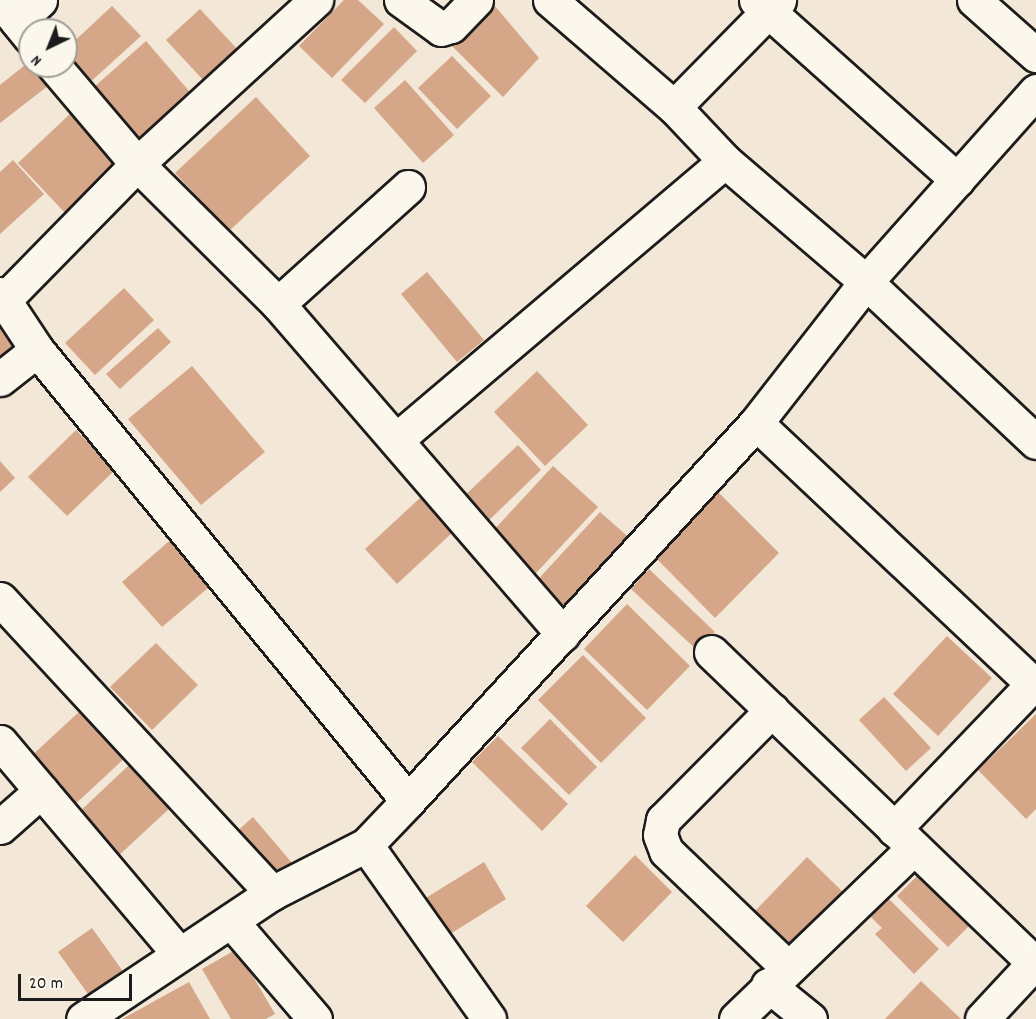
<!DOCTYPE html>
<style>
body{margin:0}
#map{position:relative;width:1036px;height:1019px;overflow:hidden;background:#f3e7d8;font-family:Dekko,sans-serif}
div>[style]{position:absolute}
.building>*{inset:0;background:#d5a687}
.roads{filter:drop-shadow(2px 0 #1c1c1c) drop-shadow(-2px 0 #1c1c1c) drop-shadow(0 2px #1c1c1c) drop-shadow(0 -2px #1c1c1c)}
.minor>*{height:33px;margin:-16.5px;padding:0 16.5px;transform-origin:16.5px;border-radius:16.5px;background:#fbf7ec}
span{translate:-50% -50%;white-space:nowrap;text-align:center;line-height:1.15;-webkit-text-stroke:4.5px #fbf7ec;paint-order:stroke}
.north{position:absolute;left:18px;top:18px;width:60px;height:60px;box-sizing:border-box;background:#fbf7ec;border:2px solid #a29f99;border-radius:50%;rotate:223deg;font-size:16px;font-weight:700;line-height:24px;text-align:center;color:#1c1c1c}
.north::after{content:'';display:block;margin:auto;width:21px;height:27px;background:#1c1c1c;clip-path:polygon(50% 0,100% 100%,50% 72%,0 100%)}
.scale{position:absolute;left:18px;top:974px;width:114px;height:27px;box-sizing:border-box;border:3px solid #1c1c1c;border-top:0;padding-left:8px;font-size:18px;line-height:21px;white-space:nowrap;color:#1c1c1c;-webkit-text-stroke:4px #fbf7ec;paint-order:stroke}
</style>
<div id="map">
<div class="building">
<div style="clip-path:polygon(344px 0,358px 0,384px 24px,332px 78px,299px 46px)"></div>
<div style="clip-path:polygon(494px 5px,539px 58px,503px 97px,450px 44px)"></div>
<div style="clip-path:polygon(112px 6px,141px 36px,87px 85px,66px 63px,66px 49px)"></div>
<div style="clip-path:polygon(200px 9px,239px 51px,205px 82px,166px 40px)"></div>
<div style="clip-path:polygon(394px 27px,417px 51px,365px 103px,341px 80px)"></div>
<div style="clip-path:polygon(146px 41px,195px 98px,143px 144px,93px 88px)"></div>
<div style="clip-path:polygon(452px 56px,491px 96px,457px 129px,418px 88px)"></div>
<div style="clip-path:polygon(30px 61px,53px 82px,0 123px,0 85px)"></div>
<div style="clip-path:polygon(405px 80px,454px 135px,423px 163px,374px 108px)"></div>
<div style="clip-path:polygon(256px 97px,310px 156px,229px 231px,175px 173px)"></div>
<div style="clip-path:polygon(72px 112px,121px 163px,67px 215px,18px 163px)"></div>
<div style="clip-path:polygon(13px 160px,44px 194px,0 234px,0 172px)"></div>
<div style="clip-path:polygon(427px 272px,484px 340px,457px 362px,401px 294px)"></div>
<div style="clip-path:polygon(124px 288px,154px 320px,95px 375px,65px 343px)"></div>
<div style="clip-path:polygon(0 315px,21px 338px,0 358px)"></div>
<div style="clip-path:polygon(158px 328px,171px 342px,120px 389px,106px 374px)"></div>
<div style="clip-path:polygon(192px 366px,265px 452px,201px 505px,128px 419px)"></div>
<div style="clip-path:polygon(537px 371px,588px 425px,545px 466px,494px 412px)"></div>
<div style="clip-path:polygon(76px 430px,115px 470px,67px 516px,28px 477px)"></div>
<div style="clip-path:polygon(518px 445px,541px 470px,483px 526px,459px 501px)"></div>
<div style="clip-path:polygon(0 461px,15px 478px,0 492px)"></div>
<div style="clip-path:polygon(553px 466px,598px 507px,536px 573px,492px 532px)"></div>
<div style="clip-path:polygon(717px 491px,779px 553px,715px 618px,653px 555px)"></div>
<div style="clip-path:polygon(421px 497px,453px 532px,397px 584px,365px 549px)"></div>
<div style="clip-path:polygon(600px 512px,633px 541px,563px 617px,531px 587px)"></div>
<div style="clip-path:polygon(175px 536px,215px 582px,162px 627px,122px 582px)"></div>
<div style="clip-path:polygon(649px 569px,715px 632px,698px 651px,631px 589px)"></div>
<div style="clip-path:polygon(627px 604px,690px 666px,647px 710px,584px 649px)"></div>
<div style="clip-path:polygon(947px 636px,992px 678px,938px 736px,893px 694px)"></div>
<div style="clip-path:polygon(156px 643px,198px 685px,152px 730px,110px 687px)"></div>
<div style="clip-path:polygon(583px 655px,646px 718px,601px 763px,538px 700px)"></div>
<div style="clip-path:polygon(884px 697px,931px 748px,906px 771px,859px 720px)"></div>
<div style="clip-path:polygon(81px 710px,126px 757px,71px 808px,27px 760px)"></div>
<div style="clip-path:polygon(1036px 714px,1036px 809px,1026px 819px,978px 770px)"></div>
<div style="clip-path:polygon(550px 719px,597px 767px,569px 795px,521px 748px)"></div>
<div style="clip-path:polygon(498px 736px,568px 804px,542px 831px,472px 762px)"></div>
<div style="clip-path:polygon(129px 765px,170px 808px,116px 858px,76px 815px)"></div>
<div style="clip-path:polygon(253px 817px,298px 870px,278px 887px,233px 835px)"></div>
<div style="clip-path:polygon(635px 855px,672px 892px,623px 942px,586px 906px)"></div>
<div style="clip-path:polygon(807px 857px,844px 893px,792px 947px,755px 911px)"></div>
<div style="clip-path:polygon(484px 862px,506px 899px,439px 941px,416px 904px)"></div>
<div style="clip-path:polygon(927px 866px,978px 917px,948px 947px,897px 896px)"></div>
<div style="clip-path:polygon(886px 896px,939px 949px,914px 974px,875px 934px,882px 928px,868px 914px)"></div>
<div style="clip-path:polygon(92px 928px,127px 977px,93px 1001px,58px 952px)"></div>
<div style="clip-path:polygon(237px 949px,275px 1014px,266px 1019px,231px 1019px,202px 969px)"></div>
<div style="clip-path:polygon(921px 981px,961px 1019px,885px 1019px)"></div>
<div style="clip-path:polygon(189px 982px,210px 1019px,122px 1019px)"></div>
</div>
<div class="roads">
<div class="minor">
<div style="left:0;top:0;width:48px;rotate:51deg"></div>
<div style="left:401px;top:0;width:49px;rotate:35.9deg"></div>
<div style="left:441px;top:29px;width:10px;rotate:-17deg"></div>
<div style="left:451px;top:26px;width:36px;rotate:-46deg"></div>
<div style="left:550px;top:0;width:164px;rotate:40.8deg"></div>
<div style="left:674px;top:107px;width:74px;rotate:46.6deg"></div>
<div style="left:725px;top:161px;width:186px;rotate:40.6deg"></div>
<div style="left:866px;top:282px;width:233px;rotate:43.3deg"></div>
<div style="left:756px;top:0;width:270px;rotate:41.8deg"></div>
<div style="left:974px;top:0;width:83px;rotate:41.6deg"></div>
<div style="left:17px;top:21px;width:31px;rotate:-42deg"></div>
<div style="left:54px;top:66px;width:128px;rotate:49.7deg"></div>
<div style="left:137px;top:164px;width:199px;rotate:44.8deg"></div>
<div style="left:278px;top:304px;width:436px;rotate:49.2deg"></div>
<div style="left:1036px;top:91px;width:256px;rotate:131.7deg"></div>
<div style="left:866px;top:282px;width:179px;rotate:128deg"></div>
<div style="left:756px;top:423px;width:385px;rotate:43.3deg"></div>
<div style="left:674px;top:107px;width:150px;rotate:-45.5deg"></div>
<div style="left:0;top:294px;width:67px;rotate:56.5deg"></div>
<div style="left:37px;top:350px;width:584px;rotate:50.56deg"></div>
<div style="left:408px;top:801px;width:61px;rotate:133.7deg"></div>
<div style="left:366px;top:845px;width:106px;rotate:152.9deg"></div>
<div style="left:272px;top:893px;width:227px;rotate:146.3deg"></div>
<div style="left:5px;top:299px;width:189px;rotate:-45.6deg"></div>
<div style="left:137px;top:164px;width:243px;rotate:-42.5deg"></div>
<div style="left:278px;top:304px;width:175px;rotate:-42deg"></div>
<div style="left:0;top:379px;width:47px;rotate:-38.1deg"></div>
<div style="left:396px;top:440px;width:431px;rotate:-40.3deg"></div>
<div style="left:0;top:599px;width:401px;rotate:47.2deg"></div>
<div style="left:711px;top:652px;width:451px;rotate:43.9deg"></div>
<div style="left:772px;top:710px;width:155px;rotate:134.7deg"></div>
<div style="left:663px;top:820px;width:15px;rotate:101deg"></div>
<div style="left:660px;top:835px;width:17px;rotate:69deg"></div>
<div style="left:666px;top:851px;width:165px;rotate:43.8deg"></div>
<div style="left:0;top:742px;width:277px;rotate:49.8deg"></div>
<div style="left:408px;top:801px;width:514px;rotate:-47.37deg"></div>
<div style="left:0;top:827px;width:55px;rotate:-41.3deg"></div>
<div style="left:894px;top:829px;width:205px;rotate:-46.2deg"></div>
<div style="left:366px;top:845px;width:213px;rotate:54.7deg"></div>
<div style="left:231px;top:921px;width:129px;rotate:49.4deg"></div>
<div style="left:768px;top:985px;width:54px;rotate:39deg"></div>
<div style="left:736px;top:1019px;width:247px;rotate:-43.9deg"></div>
<div style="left:982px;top:1019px;width:76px;rotate:-47.1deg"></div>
</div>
</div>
<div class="north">N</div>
<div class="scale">20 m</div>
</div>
